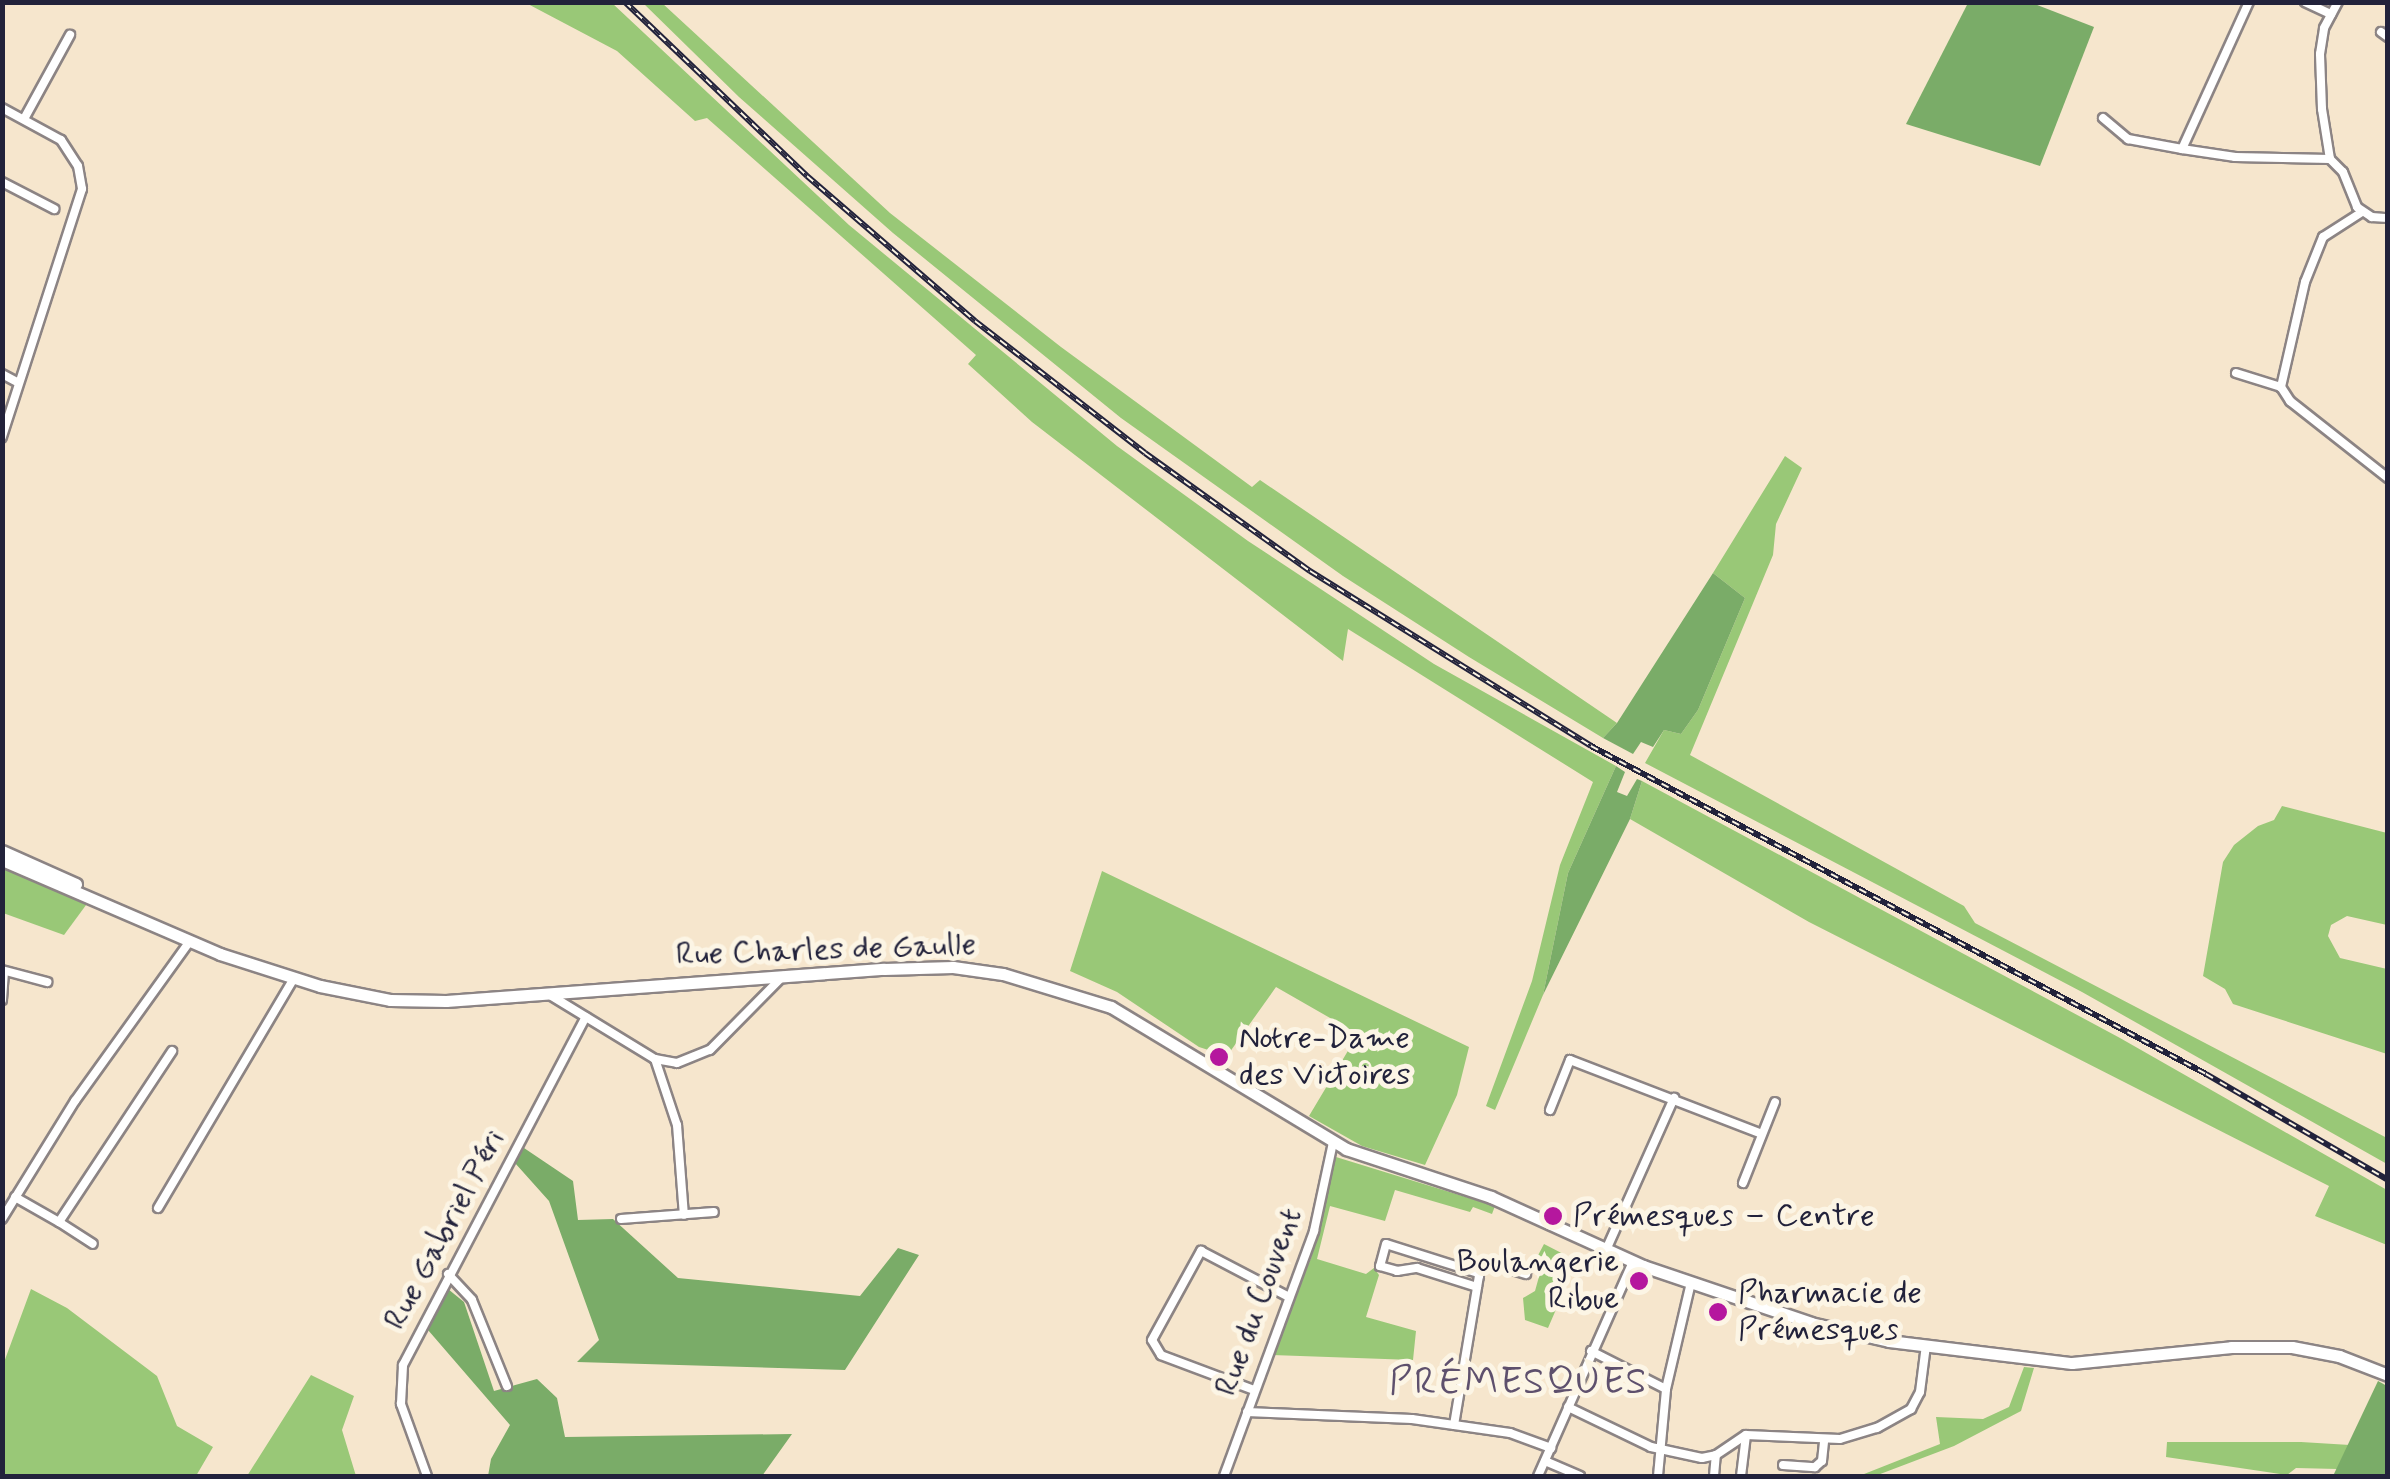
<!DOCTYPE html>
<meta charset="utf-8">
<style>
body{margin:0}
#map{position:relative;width:2390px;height:1479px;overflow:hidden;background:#f6e6cd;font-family:Mynerve,sans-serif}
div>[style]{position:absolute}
.green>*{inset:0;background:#99c877}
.forest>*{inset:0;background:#7aac68}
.roads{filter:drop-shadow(2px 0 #8c8484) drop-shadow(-2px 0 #8c8484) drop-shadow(0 2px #8c8484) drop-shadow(0 -2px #8c8484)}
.street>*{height:8px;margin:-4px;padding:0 4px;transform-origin:4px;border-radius:4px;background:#fff}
.secondary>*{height:11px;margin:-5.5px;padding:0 5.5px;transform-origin:5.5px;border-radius:5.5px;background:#fff}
.rail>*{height:6px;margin-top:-3px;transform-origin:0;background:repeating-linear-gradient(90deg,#fcf5e5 0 8px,#22223b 0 16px);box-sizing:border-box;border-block:2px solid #22223b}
.dots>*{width:28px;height:28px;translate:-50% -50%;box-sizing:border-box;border:5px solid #fcf5e5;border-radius:50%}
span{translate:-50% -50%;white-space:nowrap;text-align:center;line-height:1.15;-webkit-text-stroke:10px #fcf5e5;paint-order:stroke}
.street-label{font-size:32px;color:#22223b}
.poi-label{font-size:32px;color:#22223b}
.left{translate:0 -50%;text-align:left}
.right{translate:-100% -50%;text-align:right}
.quarter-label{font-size:38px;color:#5e506d;letter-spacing:2.5px}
.frame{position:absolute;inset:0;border:5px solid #22223b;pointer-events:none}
</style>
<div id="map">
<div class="green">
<div style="clip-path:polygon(526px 3px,612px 3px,849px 225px,1117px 446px,1248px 541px,1434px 664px,1616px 766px,1568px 873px,1543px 995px,1495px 1110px,1486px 1106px,1532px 981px,1560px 865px,1593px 782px,1348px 629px,1343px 661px,1032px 422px,968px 364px,976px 355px,707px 118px,695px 121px,617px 51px)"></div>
<div style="clip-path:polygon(643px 3px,662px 3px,890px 213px,1061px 347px,1252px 487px,1260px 480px,1617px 723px,1603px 738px,1469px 657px,1343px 576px,1121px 418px,893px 233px,739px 97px)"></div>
<div style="clip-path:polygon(1785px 456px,1802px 468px,1776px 524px,1773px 555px,1690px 755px,1964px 906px,1975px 923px,2387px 1138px,2387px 1164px,2082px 992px,1645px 763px,1664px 730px,1681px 734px,1698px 710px,1745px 598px,1713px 573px)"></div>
<div style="clip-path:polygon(1642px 781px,2120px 1038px,2387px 1190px,2387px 1245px,2315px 1216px,2329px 1186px,1809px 922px,1630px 819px)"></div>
<div style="clip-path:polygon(2282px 806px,2387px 833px,2387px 925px,2347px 916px,2331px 925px,2328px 936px,2340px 958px,2387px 969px,2387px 1054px,2233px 1004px,2225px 989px,2203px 976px,2223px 862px,2234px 845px,2258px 826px,2274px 820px)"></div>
<div style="clip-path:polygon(3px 868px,89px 901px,64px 935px,3px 913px)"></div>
<div style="clip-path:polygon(1102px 871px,1469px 1047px,1457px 1095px,1425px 1165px,1362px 1146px,1309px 1116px,1358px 1034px,1276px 987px,1227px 1056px,1199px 1047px,1117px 992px,1070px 971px)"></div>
<div style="clip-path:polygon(1336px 1157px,1495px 1206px,1492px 1214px,1473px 1207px,1470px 1212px,1395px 1190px,1385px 1221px,1330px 1206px,1317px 1259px,1366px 1274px,1374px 1268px,1379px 1275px,1366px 1317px,1416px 1331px,1413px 1360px,1272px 1355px,1311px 1258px)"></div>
<div style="clip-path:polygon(1544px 1244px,1577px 1261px,1548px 1328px,1525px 1320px,1523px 1298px,1535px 1291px,1540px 1273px,1534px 1263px)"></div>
<div style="clip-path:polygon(31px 1289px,67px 1308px,157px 1376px,177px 1426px,213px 1447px,196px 1476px,3px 1476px,3px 1365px)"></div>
<div style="clip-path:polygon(2024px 1367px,2034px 1368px,2021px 1411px,1954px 1446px,1875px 1476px,1859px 1476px,1940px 1444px,1936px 1417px,1983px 1419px,2009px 1407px)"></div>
<div style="clip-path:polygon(311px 1375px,354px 1396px,342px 1430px,356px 1476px,247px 1476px)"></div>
<div style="clip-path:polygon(2167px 1442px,2301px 1442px,2350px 1445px,2337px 1469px,2296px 1468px,2287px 1475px,2166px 1457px)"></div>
</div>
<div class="forest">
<div style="clip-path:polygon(1968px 3px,2032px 3px,2094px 27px,2040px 166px,1906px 124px)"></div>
<div style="clip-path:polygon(1713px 573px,1745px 598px,1698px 710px,1681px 734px,1664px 730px,1653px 747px,1641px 742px,1633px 754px,1603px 738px,1617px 723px)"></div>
<div style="clip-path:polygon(1616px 766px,1625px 772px,1617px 792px,1627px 796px,1637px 779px,1642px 781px,1630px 819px,1543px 995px,1568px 873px)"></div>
<div style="clip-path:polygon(524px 1148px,573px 1181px,578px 1220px,613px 1219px,678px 1278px,860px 1296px,898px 1248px,919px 1255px,845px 1370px,577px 1362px,599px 1340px,549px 1201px,515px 1163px)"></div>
<div style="clip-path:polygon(448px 1289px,464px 1302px,494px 1391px,537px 1379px,557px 1398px,565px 1437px,792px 1434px,762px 1476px,488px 1476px,491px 1459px,510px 1425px,428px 1330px)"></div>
<div style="clip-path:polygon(2378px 1381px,2387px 1386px,2387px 1476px,2333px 1476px)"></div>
</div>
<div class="roads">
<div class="street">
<div style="left:2305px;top:2px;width:29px;rotate:25deg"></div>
<div style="left:2381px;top:32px;width:9px;rotate:36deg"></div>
<div style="left:2px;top:108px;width:67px;rotate:28.5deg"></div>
<div style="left:61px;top:140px;width:31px;rotate:57deg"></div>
<div style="left:78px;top:166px;width:23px;rotate:80deg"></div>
<div style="left:82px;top:189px;width:261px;rotate:107.9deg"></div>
<div style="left:2103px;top:118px;width:33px;rotate:40deg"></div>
<div style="left:2128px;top:139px;width:55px;rotate:10.5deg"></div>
<div style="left:2182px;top:149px;width:54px;rotate:8.6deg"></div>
<div style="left:2235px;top:157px;width:95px;rotate:1.2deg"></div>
<div style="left:2330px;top:159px;width:18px;rotate:45deg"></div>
<div style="left:2343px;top:172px;width:38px;rotate:68deg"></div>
<div style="left:2357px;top:207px;width:18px;rotate:34deg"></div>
<div style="left:2372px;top:217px;width:16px;rotate:4deg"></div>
<div style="left:24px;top:119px;width:96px;rotate:-61.3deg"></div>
<div style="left:2182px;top:149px;width:162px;rotate:-65.5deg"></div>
<div style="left:2330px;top:159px;width:51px;rotate:-99.1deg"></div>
<div style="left:2322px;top:109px;width:55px;rotate:-92.1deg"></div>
<div style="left:2320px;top:54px;width:26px;rotate:-81deg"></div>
<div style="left:2324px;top:28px;width:30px;rotate:-62deg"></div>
<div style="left:2px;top:182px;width:59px;rotate:27.4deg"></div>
<div style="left:2362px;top:212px;width:46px;rotate:147.3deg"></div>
<div style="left:2323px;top:237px;width:48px;rotate:111.8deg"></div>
<div style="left:2305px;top:282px;width:108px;rotate:102.9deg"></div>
<div style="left:2281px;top:387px;width:17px;rotate:57deg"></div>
<div style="left:2290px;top:401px;width:125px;rotate:38.2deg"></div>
<div style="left:2236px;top:373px;width:47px;rotate:17.3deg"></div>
<div style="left:2px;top:374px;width:17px;rotate:28deg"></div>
<div style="left:2px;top:970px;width:47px;rotate:14.9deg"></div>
<div style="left:550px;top:995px;width:123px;rotate:31.4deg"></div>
<div style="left:655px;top:1059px;width:22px;rotate:10deg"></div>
<div style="left:677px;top:1063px;width:35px;rotate:-22deg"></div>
<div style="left:710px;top:1050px;width:104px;rotate:-45.4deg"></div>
<div style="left:2px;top:1000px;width:27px;rotate:-86deg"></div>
<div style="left:655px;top:1059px;width:70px;rotate:71.6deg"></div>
<div style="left:677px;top:1125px;width:90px;rotate:85.6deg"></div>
<div style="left:1550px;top:1110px;width:54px;rotate:-68.2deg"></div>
<div style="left:1570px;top:1060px;width:203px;rotate:21.1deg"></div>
<div style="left:1743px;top:1183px;width:87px;rotate:-68.4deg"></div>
<div style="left:15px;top:1197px;width:51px;rotate:29.6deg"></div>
<div style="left:59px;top:1222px;width:205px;rotate:-56.5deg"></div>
<div style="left:158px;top:1208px;width:267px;rotate:-59.4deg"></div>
<div style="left:2px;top:1219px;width:139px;rotate:-58.3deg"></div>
<div style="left:75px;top:1101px;width:197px;rotate:-54.3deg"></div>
<div style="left:621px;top:1219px;width:93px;rotate:-4.3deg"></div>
<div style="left:59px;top:1222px;width:40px;rotate:32.9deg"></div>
<div style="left:1606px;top:1250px;width:167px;rotate:-65.9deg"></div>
<div style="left:1474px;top:1269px;width:14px;rotate:-30deg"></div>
<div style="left:1486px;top:1262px;width:42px;rotate:16.7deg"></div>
<div style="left:448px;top:1274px;width:35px;rotate:47deg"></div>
<div style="left:472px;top:1300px;width:93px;rotate:67.9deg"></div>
<div style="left:1591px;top:1351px;width:84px;rotate:26.9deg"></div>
<div style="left:1254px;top:1390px;width:99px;rotate:-159.4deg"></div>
<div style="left:1161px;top:1355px;width:17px;rotate:-121deg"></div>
<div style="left:1152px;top:1340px;width:102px;rotate:-61.2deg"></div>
<div style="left:1201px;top:1251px;width:99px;rotate:27.6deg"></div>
<div style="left:1568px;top:1407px;width:92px;rotate:25.7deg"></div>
<div style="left:1651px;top:1447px;width:52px;rotate:12.2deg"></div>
<div style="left:1702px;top:1458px;width:14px;rotate:-12deg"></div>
<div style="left:1716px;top:1455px;width:36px;rotate:-34deg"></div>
<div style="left:1746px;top:1435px;width:94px;rotate:2.4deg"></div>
<div style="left:1840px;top:1439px;width:39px;rotate:-17deg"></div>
<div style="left:1877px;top:1428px;width:39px;rotate:-29deg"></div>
<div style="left:1911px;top:1409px;width:19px;rotate:-62deg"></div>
<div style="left:1920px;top:1392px;width:47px;rotate:-82.7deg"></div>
<div style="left:1247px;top:1412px;width:165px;rotate:2.4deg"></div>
<div style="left:1412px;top:1419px;width:99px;rotate:8.1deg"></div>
<div style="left:1510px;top:1433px;width:44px;rotate:20.1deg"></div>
<div style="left:1454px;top:1425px;width:151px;rotate:-80.5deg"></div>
<div style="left:1479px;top:1276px;width:3px;rotate:-108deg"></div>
<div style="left:1478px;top:1273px;width:96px;rotate:-162.5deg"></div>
<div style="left:1386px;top:1244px;width:23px;rotate:105deg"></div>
<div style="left:1380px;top:1266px;width:18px;rotate:16deg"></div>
<div style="left:1397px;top:1271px;width:20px;rotate:-9deg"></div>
<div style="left:1417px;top:1268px;width:63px;rotate:17.6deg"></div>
<div style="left:1545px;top:1461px;width:38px;rotate:23deg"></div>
<div style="left:1783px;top:1465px;width:32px;rotate:4deg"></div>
<div style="left:1815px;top:1467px;width:9px;rotate:-41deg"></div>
<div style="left:1822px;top:1461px;width:20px;rotate:-84deg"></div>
<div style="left:427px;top:1476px;width:77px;rotate:-109.9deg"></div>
<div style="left:401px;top:1404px;width:39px;rotate:-87deg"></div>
<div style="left:403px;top:1365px;width:393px;rotate:-62.3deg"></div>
<div style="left:1224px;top:1476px;width:261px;rotate:-69.8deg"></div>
<div style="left:1314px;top:1231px;width:91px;rotate:-77.9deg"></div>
<div style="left:1538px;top:1476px;width:234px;rotate:-66.1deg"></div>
<div style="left:1658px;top:1476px;width:87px;rotate:-84.7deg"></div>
<div style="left:1666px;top:1389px;width:110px;rotate:-76.8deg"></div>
<div style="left:1714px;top:1476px;width:21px;rotate:-85deg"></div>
<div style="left:1741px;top:1476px;width:41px;rotate:-83deg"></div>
</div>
<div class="secondary">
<div style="left:2px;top:851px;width:81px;rotate:24deg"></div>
<div style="left:2px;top:860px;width:237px;rotate:23.3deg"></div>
<div style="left:220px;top:954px;width:105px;rotate:17.7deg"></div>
<div style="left:320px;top:986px;width:71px;rotate:11.3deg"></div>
<div style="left:390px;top:1000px;width:56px;rotate:1deg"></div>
<div style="left:446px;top:1001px;width:439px;rotate:-4.2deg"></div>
<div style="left:884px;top:969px;width:69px;rotate:-1.7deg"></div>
<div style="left:953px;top:967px;width:50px;rotate:8deg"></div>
<div style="left:1003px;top:974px;width:113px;rotate:17deg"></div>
<div style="left:1111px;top:1007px;width:275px;rotate:31.1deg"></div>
<div style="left:1346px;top:1149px;width:153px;rotate:18.3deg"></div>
<div style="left:1491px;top:1197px;width:167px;rotate:24.4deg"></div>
<div style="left:1643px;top:1266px;width:177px;rotate:18.7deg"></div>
<div style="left:1811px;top:1323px;width:80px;rotate:13deg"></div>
<div style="left:1889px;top:1341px;width:184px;rotate:6.9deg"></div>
<div style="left:2072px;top:1363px;width:160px;rotate:-5.7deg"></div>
<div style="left:2231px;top:1347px;width:61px"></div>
<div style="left:2292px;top:1347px;width:48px;rotate:10.8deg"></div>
<div style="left:2339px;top:1356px;width:53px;rotate:21.2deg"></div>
</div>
</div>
<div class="rail">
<div style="left:625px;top:2px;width:252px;rotate:43.7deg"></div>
<div style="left:807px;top:176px;width:222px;rotate:40.8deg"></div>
<div style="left:975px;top:321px;width:215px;rotate:37.8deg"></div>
<div style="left:1145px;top:453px;width:203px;rotate:35.6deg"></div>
<div style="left:1310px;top:571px;width:331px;rotate:31.9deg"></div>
<div style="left:1591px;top:746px;width:697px;rotate:28.07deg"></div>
<div style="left:2206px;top:1074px;width:211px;rotate:30.2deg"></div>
</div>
<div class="dots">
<div style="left:1219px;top:1057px;background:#b5179e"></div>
<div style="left:1553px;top:1216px;background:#b5179e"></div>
<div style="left:1639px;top:1281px;background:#b5179e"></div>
<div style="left:1718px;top:1312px;background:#b5179e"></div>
</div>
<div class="street-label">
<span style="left:826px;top:950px;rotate:-2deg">Rue Charles de Gaulle</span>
<span style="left:445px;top:1230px;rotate:-62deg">Rue Gabriel Péri</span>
<span style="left:1259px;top:1302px;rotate:-70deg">Rue du Couvent</span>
</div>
<div class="poi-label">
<span class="left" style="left:1239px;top:1057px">Notre-Dame<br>des Victoires</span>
<span class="left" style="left:1573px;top:1216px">Prémesques – Centre</span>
<span class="right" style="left:1619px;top:1281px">Boulangerie<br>Ribue</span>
<span class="left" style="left:1738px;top:1312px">Pharmacie de<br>Prémesques</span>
</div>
<div class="quarter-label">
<span style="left:1519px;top:1383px">PRÉMESQUES</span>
</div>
<div class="frame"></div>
</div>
